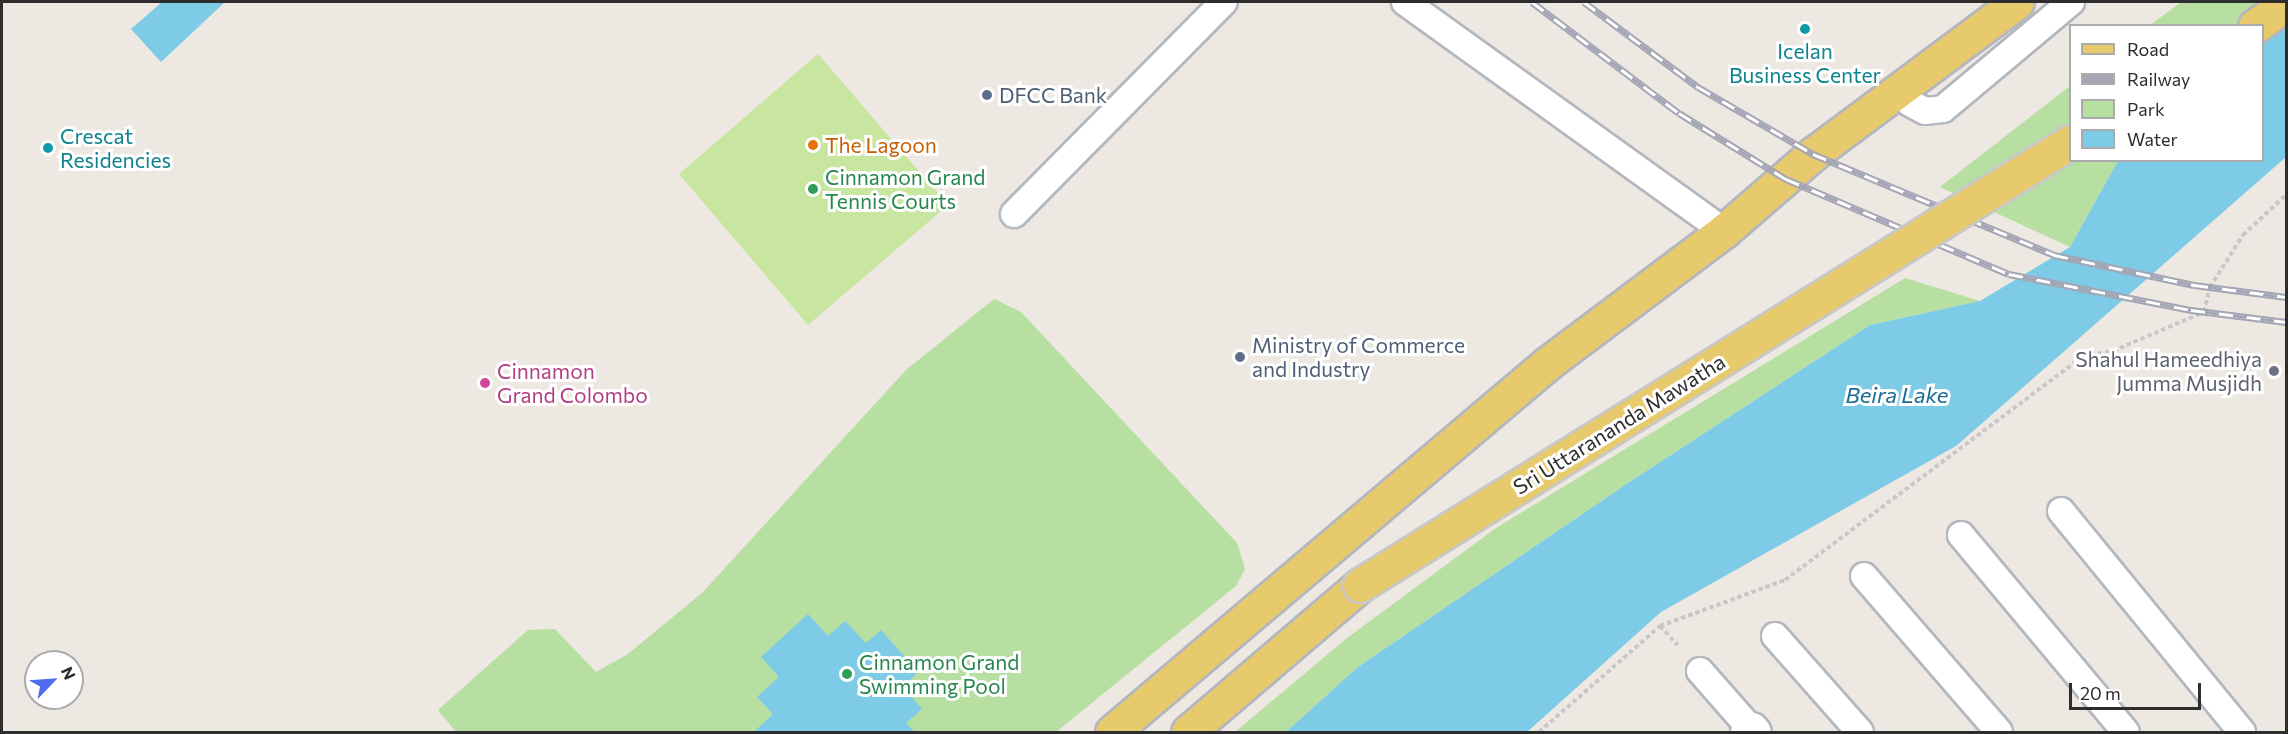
<!DOCTYPE html>
<style>
body{margin:0}
#map{position:relative;width:2288px;height:734px;overflow:hidden;background:#ede8e1;font-family:Commissioner,sans-serif}
div>[style]{position:absolute}
.green>*{inset:0;background:#b7dfa2}
.pitch>*{inset:0;background:#c8e69f}
.water>*{inset:0;background:#7dcbe7}
.path>*{height:4px;margin-top:-2px;transform-origin:0;background:repeating-linear-gradient(90deg,#c8c8c8 0 4.5px,transparent 0 7.5px)}
.roads{filter:drop-shadow(2px 0 #b4b7bf) drop-shadow(-2px 0 #b4b7bf) drop-shadow(0 2px #b4b7bf) drop-shadow(0 -2px #b4b7bf)}
.service>*{height:26px;margin:-13px;padding:0 13px;transform-origin:13px;border-radius:13px;background:#fff}
.minor>*{height:33px;margin:-16.5px;padding:0 16.5px;transform-origin:16.5px;border-radius:16.5px;background:#fff}
.primary>*{height:33px;margin:-16.5px;padding:0 16.5px;transform-origin:16.5px;border-radius:16.5px;background:#e7ca6c}
.rail>*{height:7px;margin-top:-3.5px;transform-origin:0;background:repeating-linear-gradient(90deg,#fff 0 14px,#a4a6b6 0 28px);box-sizing:border-box;border-block:2px solid #a4a6b6}
.bridges{filter:drop-shadow(2px 0 #c8c8c8) drop-shadow(-2px 0 #c8c8c8) drop-shadow(0 2px #c8c8c8) drop-shadow(0 -2px #c8c8c8)}
.primary-bridge>*{height:33px;margin:-16.5px;padding:0 16.5px;transform-origin:16.5px;border-radius:16.5px;background:#e7ca6c}
.dots>*{width:16px;height:16px;translate:-50% -50%;box-sizing:border-box;border:3px solid #fff;border-radius:50%}
span{translate:-50% -50%;white-space:nowrap;text-align:center;line-height:1.15;-webkit-text-stroke:6px #fff;paint-order:stroke}
.culture-label{font-size:21px;color:#0d838f}
.left{translate:0 -50%;text-align:left}
.service-label{font-size:21px;color:#4e5e75}
.food-label{font-size:21px;color:#c56008}
.leisure-label{font-size:21px;color:#27864d}
.worship-label{font-size:21px;color:#5b616d}
.right{translate:-100% -50%;text-align:right}
.hotel-label{font-size:21px;color:#b23c85}
.street-label{font-size:21px;color:#2d2d2d}
.water-label{font-size:22px;color:#186b97;font-style:italic}
.frame{position:absolute;inset:0;border:3px solid #2d2d2d;pointer-events:none}
.legend{position:absolute;left:2069px;top:24px;width:195px;height:138px;box-sizing:border-box;background:#fff;border:2px solid #ababab;margin:0;padding:8px 10px;list-style:none;font-size:18px;color:#2d2d2d}
.legend li{display:flex;align-items:center;gap:12px;height:30px}
.legend b{width:30px;border:2px solid #ababab}
.north{position:absolute;left:24px;top:650px;width:60px;height:60px;box-sizing:border-box;background:#fff;border:2px solid #ababab;border-radius:50%;rotate:65deg;font-size:16px;font-weight:700;line-height:24px;text-align:center;color:#2d2d2d}
.north::after{content:'';display:block;margin:auto;width:21px;height:27px;background:#4e6cee;clip-path:polygon(50% 0,100% 100%,50% 72%,0 100%)}
.scale{position:absolute;left:2069px;top:683px;width:132px;height:27px;box-sizing:border-box;border:3px solid #2d2d2d;border-top:0;padding-left:8px;font-size:18px;line-height:21px;white-space:nowrap;color:#2d2d2d;-webkit-text-stroke:4px #fff;paint-order:stroke}
</style>
<div id="map">
<div class="green">
<div style="clip-path:polygon(2181px 2px,2280px 2px,2255px 25px,2149px 26px)"></div>
<div style="clip-path:polygon(2070px 86px,2070px 160px,2118px 161px,2070px 247px,1940px 187px)"></div>
<div style="clip-path:polygon(1905px 278px,1980px 301px,1870px 325px,1625px 485px,1358px 667px,1286px 732px,1235px 732px,1347px 638px,1496px 528px)"></div>
<div style="clip-path:polygon(994px 299px,1021px 312px,1237px 543px,1245px 569px,1236px 586px,1056px 732px,456px 732px,438px 710px,528px 630px,555px 629px,596px 672px,628px 654px,703px 592px,906px 370px)"></div>
</div>
<div class="pitch">
<div style="clip-path:polygon(818px 54px,948px 205px,808px 325px,679px 174px)"></div>
</div>
<div class="water">
<div style="clip-path:polygon(162px 2px,225px 2px,161px 62px,131px 29px)"></div>
<div style="clip-path:polygon(2286px 2px,2286px 157px,1956px 446px,1661px 612px,1527px 732px,1286px 732px,1358px 667px,1625px 485px,1870px 325px,1980px 301px,2070px 247px,2118px 161px,2262px 160px,2262px 26px)"></div>
<div style="clip-path:polygon(808px 614px,828px 636px,845px 621px,866px 643px,881px 630px,918px 672px,903px 687px,922px 709px,906px 723px,915px 732px,755px 731px,773px 714px,757px 697px,779px 677px,761px 657px)"></div>
</div>
<div class="path">
<div style="left:1660px;top:626px;width:26px;rotate:47deg"></div>
<div style="left:1539px;top:732px;width:161px;rotate:-41.2deg"></div>
<div style="left:1660px;top:626px;width:133px;rotate:-20.2deg"></div>
<div style="left:1785px;top:580px;width:373px;rotate:-36.9deg"></div>
<div style="left:2083px;top:356px;width:30px;rotate:-9deg"></div>
<div style="left:2113px;top:351px;width:99px;rotate:-23.2deg"></div>
<div style="left:2204px;top:312px;width:26px;rotate:-77deg"></div>
<div style="left:2210px;top:287px;width:62px;rotate:-57.6deg"></div>
<div style="left:2243px;top:235px;width:59px;rotate:-42.9deg"></div>
</div>
<div class="roads">
<div class="service">
<div style="left:1405px;top:2px;width:393px;rotate:35.7deg"></div>
<div style="left:1902px;top:90px;width:15px;rotate:58deg"></div>
<div style="left:1910px;top:103px;width:17px;rotate:28deg"></div>
<div style="left:1925px;top:111px;width:18px;rotate:-6deg"></div>
<div style="left:1943px;top:109px;width:167px;rotate:-39.9deg"></div>
<div style="left:1014px;top:214px;width:298px;rotate:-45.3deg"></div>
<div style="left:2061px;top:511px;width:286px;rotate:50.7deg"></div>
<div style="left:1961px;top:535px;width:257px;rotate:50.1deg"></div>
<div style="left:1864px;top:576px;width:206px;rotate:49.1deg"></div>
<div style="left:1775px;top:636px;width:128px;rotate:48.5deg"></div>
<div style="left:1700px;top:671px;width:77px;rotate:48.7deg"></div>
</div>
<div class="minor">
<div style="left:1747px;top:732px;width:5px;rotate:-37deg"></div>
<div style="left:1751px;top:729px;width:4px;rotate:45deg"></div>
</div>
<div class="primary">
<div style="left:2255px;top:26px;width:38px;rotate:-35deg"></div>
<div style="left:1112px;top:732px;width:571px;rotate:-40.24deg"></div>
<div style="left:1548px;top:363px;width:220px;rotate:-36.9deg"></div>
<div style="left:1724px;top:231px;width:118px;rotate:-40.9deg"></div>
<div style="left:1813px;top:154px;width:254px;rotate:-36.7deg"></div>
<div style="left:1188px;top:732px;width:226px;rotate:-40.5deg"></div>
</div>
</div>
<div class="rail">
<div style="left:1532px;top:2px;width:184px;rotate:37.1deg"></div>
<div style="left:1679px;top:113px;width:126px;rotate:31.7deg"></div>
<div style="left:1786px;top:179px;width:242px;rotate:23.1deg"></div>
<div style="left:2009px;top:274px;width:186px;rotate:11.2deg"></div>
<div style="left:2191px;top:310px;width:96px;rotate:7.2deg"></div>
<div style="left:1584px;top:2px;width:142px;rotate:36.7deg"></div>
<div style="left:1698px;top:87px;width:133px;rotate:30.2deg"></div>
<div style="left:1813px;top:154px;width:261px;rotate:22.7deg"></div>
<div style="left:2054px;top:255px;width:143px;rotate:12.1deg"></div>
<div style="left:2194px;top:285px;width:93px;rotate:7.4deg"></div>
</div>
<div class="bridges">
<div class="primary-bridge">
<div style="left:1360px;top:585px;width:837px;rotate:-31.96deg"></div>
</div>
</div>
<div class="dots">
<div style="left:1805px;top:29px;background:#0f9aa8"></div>
<div style="left:987px;top:95px;background:#5c6f8a"></div>
<div style="left:813px;top:145px;background:#e8710a"></div>
<div style="left:48px;top:148px;background:#0f9aa8"></div>
<div style="left:813px;top:189px;background:#2e9e5b"></div>
<div style="left:1240px;top:357px;background:#5c6f8a"></div>
<div style="left:2274px;top:371px;background:#6b7280"></div>
<div style="left:485px;top:383px;background:#d1479c"></div>
<div style="left:847px;top:674px;background:#2e9e5b"></div>
</div>
<div class="culture-label">
<span style="left:1805px;top:63px">Icelan<br>Business Center</span>
<span class="left" style="left:60px;top:148px">Crescat<br>Residencies</span>
</div>
<div class="service-label">
<span class="left" style="left:999px;top:95px">DFCC Bank</span>
<span class="left" style="left:1252px;top:357px">Ministry of Commerce<br>and Industry</span>
</div>
<div class="food-label">
<span class="left" style="left:825px;top:145px">The Lagoon</span>
</div>
<div class="leisure-label">
<span class="left" style="left:825px;top:189px">Cinnamon Grand<br>Tennis Courts</span>
<span class="left" style="left:859px;top:674px">Cinnamon Grand<br>Swimming Pool</span>
</div>
<div class="worship-label">
<span class="right" style="left:2262px;top:371px">Shahul Hameedhiya<br>Jumma Musjidh</span>
</div>
<div class="hotel-label">
<span class="left" style="left:497px;top:383px">Cinnamon<br>Grand Colombo</span>
</div>
<div class="street-label">
<span style="left:1619px;top:424px;rotate:-32deg">Sri Uttarananda Mawatha</span>
</div>
<div class="water-label">
<span style="left:1897px;top:395px">Beira Lake</span>
</div>
<div class="frame"></div>
<ul class="legend">
<li><b style="height:8px;background:#e7ca6c"></b>Road</li>
<li><b style="height:8px;background:#a4a6b6"></b>Railway</li>
<li><b style="height:16px;background:#b7dfa2"></b>Park</li>
<li><b style="height:16px;background:#7dcbe7"></b>Water</li>
</ul>
<div class="north">N</div>
<div class="scale">20 m</div>
</div>
